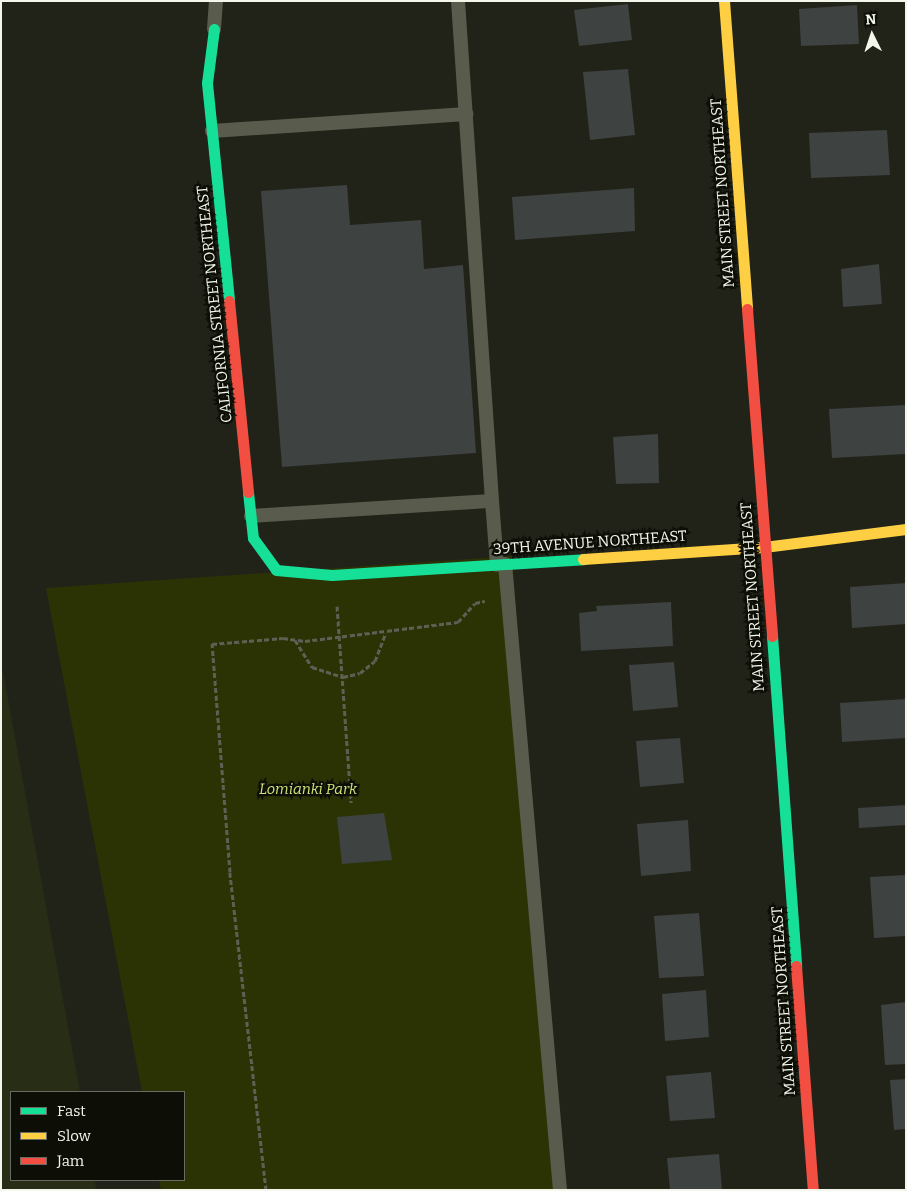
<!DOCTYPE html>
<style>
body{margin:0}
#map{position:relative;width:907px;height:1191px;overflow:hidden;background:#212319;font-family:Bitter,serif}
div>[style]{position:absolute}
.built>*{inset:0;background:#282d16}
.green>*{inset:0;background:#2b3305}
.building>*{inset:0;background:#3e4240}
.path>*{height:3px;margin-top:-1.5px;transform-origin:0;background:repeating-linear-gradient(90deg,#5d6054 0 5px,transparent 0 7.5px)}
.lane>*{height:14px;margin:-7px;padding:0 7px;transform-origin:7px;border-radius:7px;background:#595c4c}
.fast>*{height:11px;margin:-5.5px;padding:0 5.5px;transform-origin:5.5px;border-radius:5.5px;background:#16e098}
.slow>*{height:11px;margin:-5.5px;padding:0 5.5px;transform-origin:5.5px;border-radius:5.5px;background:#ffcf43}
.jam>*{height:11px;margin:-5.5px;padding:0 5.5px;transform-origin:5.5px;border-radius:5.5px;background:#f24e42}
span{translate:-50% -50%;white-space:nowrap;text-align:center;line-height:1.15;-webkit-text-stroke:4.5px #0d0f07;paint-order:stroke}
.street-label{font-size:15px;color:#f3f6ea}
.park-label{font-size:15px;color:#cee378;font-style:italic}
.frame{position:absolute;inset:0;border:2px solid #f3f6ea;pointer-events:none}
.legend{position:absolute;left:10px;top:1091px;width:175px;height:90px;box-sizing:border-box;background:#0d0f07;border:1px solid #696b62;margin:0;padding:6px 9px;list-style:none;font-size:15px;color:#f3f6ea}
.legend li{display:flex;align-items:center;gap:10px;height:25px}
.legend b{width:25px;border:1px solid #696b62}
.north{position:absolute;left:847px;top:10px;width:50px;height:50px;-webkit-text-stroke:4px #0d0f07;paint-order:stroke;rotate:356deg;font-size:14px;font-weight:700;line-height:20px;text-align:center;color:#f3f6ea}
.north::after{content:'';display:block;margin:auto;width:18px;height:22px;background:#f3f6ea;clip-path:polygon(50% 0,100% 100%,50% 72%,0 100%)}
</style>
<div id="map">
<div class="built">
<div style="clip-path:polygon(1px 661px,80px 1092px,11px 1092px,11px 1180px,95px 1180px,96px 1190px,1px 1190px)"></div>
</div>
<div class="green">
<div style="clip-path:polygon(512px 556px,556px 1190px,161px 1190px,159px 1180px,184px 1180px,184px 1092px,142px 1092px,46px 588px)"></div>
</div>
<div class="building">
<div style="clip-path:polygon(628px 4px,632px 40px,579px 46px,574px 10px)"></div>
<div style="clip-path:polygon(857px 5px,859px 44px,801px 46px,799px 9px)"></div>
<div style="clip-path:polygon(628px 69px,635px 135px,590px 140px,583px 72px)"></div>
<div style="clip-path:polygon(887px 130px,890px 175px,811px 178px,809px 133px)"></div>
<div style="clip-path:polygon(347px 185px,350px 225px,421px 220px,424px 269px,463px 265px,476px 453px,282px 467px,261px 191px)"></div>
<div style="clip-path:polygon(634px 188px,635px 231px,515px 240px,512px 197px)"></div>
<div style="clip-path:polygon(879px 264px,882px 304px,843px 307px,841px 269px)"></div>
<div style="clip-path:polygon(906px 405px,906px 454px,832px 458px,829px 409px)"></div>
<div style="clip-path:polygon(658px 434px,659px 483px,616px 484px,613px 437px)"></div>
<div style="clip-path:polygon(906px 583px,906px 624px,852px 628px,850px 587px)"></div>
<div style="clip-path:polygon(671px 602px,673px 646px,581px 651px,579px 613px,597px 611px,596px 606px)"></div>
<div style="clip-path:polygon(674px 662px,678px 707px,633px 711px,629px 665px)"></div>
<div style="clip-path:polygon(906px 699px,906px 738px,842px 742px,840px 703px)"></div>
<div style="clip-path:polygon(680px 738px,684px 783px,640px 787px,636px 741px)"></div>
<div style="clip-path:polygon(906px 805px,906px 825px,859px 828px,858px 808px)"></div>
<div style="clip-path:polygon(384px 813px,392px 860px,342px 864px,337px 817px)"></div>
<div style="clip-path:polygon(688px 820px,691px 871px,641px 876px,637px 824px)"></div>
<div style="clip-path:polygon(906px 875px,906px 936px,874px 938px,870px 877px)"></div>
<div style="clip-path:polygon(699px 913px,704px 976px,659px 978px,654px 916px)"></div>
<div style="clip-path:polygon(706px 990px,709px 1037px,665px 1041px,662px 994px)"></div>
<div style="clip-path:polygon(906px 1002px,906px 1064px,885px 1065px,881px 1005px)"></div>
<div style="clip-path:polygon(711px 1072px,715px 1118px,670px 1121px,666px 1076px)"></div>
<div style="clip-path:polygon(906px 1079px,906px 1129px,894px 1130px,890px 1080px)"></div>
<div style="clip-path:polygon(719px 1154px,722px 1190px,670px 1190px,667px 1158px)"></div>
</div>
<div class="path">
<div style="left:337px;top:606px;width:197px;rotate:85.9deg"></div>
<div style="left:295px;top:640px;width:32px;rotate:58deg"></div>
<div style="left:312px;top:667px;width:33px;rotate:18deg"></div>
<div style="left:343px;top:677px;width:17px;rotate:-13deg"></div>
<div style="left:360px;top:673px;width:19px;rotate:-39deg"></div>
<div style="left:375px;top:661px;width:30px;rotate:-69deg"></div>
<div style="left:266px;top:1190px;width:320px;rotate:-96.5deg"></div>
<div style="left:230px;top:872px;width:229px;rotate:-94.5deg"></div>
<div style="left:212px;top:644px;width:71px;rotate:-4.8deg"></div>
<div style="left:283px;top:638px;width:22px;rotate:8deg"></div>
<div style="left:305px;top:641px;width:154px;rotate:-7.1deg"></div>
<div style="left:458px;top:622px;width:25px;rotate:-48deg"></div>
<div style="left:475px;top:603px;width:10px;rotate:-11deg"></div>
</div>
<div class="lane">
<div style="left:458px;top:1px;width:501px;rotate:86.11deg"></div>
<div style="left:214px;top:29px;width:28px;rotate:-86deg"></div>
<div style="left:212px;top:131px;width:255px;rotate:-3.8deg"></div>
<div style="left:251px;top:516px;width:241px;rotate:-3.6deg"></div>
<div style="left:492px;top:501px;width:64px;rotate:85.5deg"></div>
<div style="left:505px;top:564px;width:628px;rotate:84.98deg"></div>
</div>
<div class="fast">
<div style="left:214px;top:29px;width:54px;rotate:97.4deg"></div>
<div style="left:207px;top:83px;width:219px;rotate:84.2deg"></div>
<div style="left:248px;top:492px;width:46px;rotate:83.8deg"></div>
<div style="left:253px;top:538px;width:39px;rotate:54deg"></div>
<div style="left:276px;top:570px;width:56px;rotate:5.1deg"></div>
<div style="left:332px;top:575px;width:252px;rotate:-3.6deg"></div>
<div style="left:772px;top:636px;width:331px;rotate:85.8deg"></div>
</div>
<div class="slow">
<div style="left:724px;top:1px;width:309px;rotate:85.7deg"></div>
<div style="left:583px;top:559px;width:181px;rotate:-3.8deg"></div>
<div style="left:764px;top:547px;width:143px;rotate:-7.2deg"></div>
</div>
<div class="jam">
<div style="left:229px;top:301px;width:192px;rotate:84.3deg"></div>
<div style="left:747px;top:309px;width:328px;rotate:85.6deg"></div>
<div style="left:796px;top:966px;width:225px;rotate:85.7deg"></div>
</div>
<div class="street-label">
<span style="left:723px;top:193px;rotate:-94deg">MAIN STREET NORTHEAST</span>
<span style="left:215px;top:304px;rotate:-96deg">CALIFORNIA STREET NORTHEAST</span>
<span style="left:590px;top:543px;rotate:-4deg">39TH AVENUE NORTHEAST</span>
<span style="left:753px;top:597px;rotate:-94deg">MAIN STREET NORTHEAST</span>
<span style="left:784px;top:1001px;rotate:-94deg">MAIN STREET NORTHEAST</span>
</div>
<div class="park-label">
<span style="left:308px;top:790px">Lomianki Park</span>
</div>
<div class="frame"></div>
<ul class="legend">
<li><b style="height:6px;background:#16e098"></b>Fast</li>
<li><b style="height:6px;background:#ffcf43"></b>Slow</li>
<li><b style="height:6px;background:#f24e42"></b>Jam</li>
</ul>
<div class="north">N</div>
</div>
